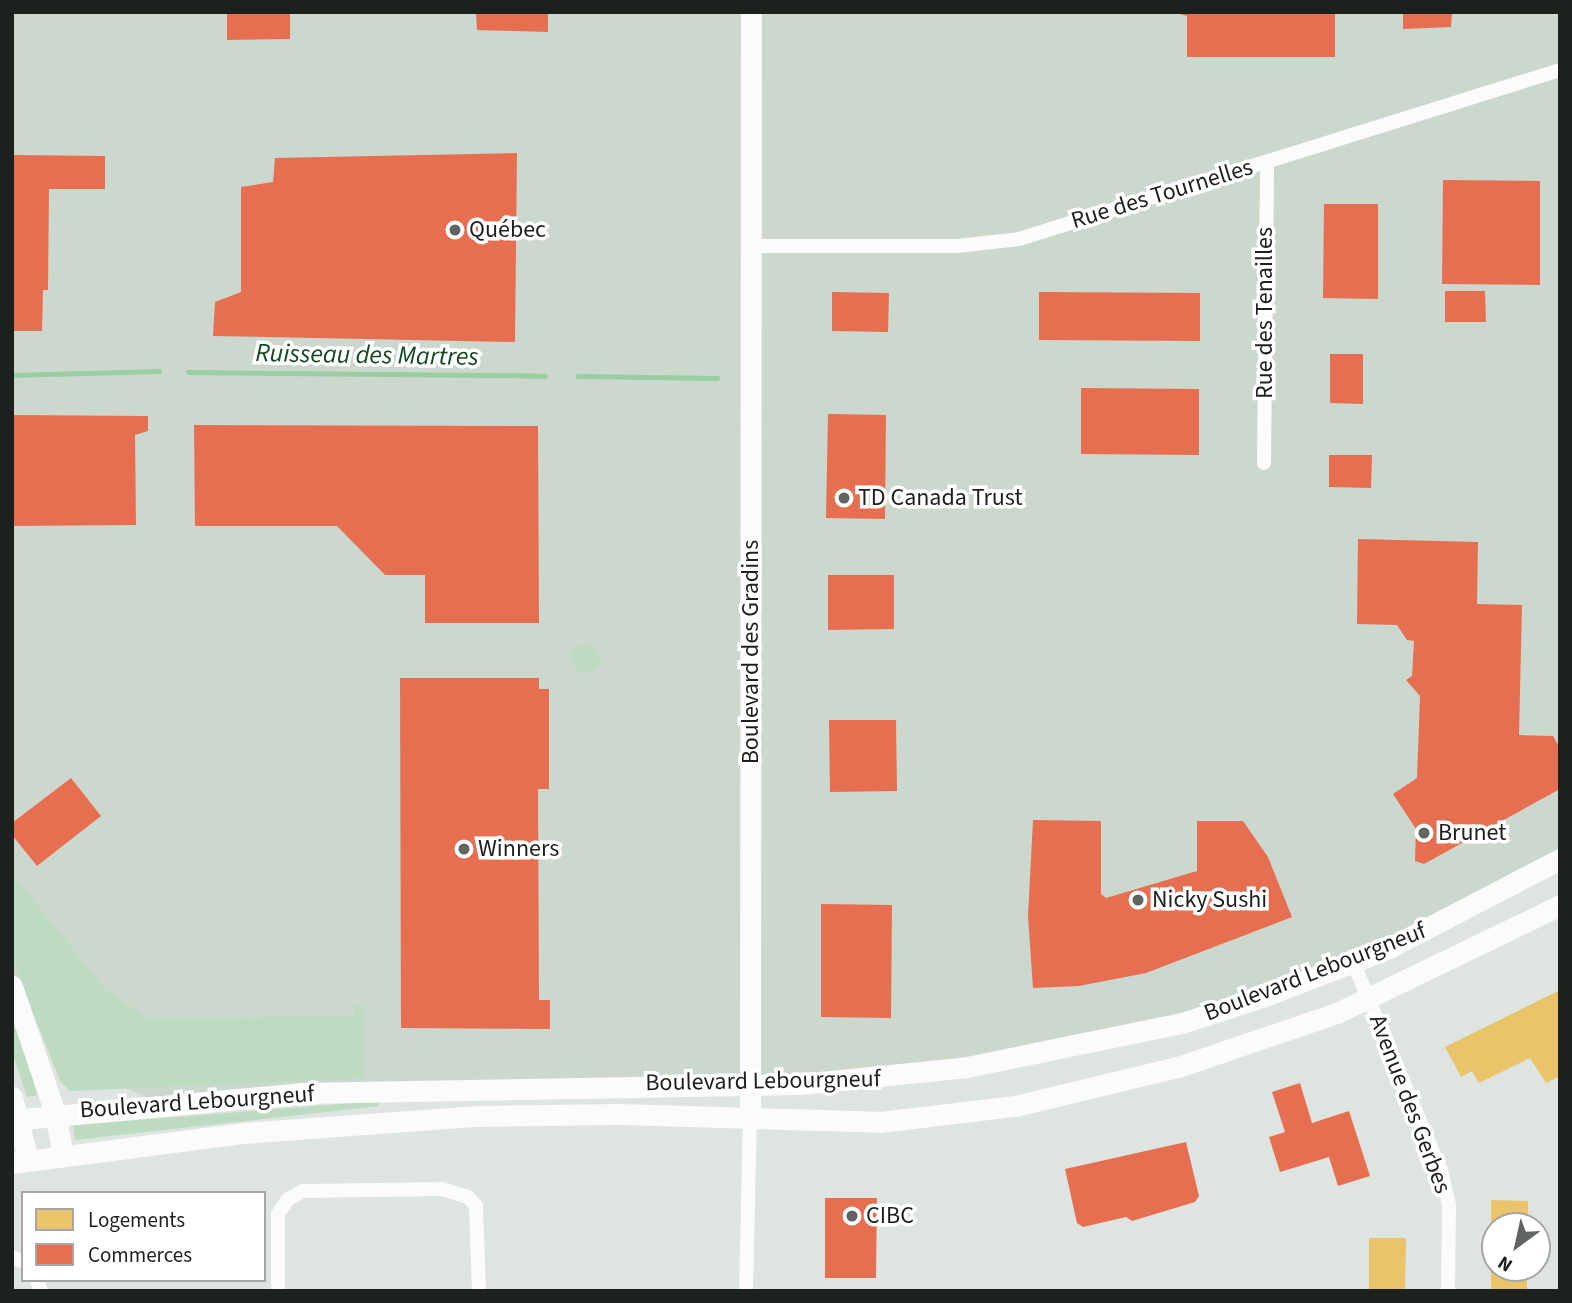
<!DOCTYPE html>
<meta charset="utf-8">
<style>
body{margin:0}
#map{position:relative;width:1572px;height:1303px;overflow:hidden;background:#dee4df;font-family:"Source Sans 3",sans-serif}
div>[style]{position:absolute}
.built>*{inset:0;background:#ccd7cd}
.green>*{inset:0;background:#bcdbc0}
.round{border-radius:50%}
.homes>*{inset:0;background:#e9c46a}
.shops>*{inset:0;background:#e76f51}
.stream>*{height:5px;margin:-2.5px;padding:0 2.5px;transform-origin:2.5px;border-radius:2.5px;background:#99cea2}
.street>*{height:14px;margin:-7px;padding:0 7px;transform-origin:7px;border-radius:7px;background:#fafbfa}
.secondary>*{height:21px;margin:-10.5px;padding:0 10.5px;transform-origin:10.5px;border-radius:10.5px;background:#fafbfa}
.dots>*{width:19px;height:19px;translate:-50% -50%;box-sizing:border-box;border:4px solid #fff;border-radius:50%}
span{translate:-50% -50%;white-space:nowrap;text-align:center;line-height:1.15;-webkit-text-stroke:7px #fff;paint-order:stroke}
.street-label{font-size:24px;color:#1d211d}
.poi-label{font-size:24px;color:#1d211d}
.left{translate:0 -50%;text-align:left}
.water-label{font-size:26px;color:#144822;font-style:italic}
.frame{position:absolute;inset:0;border:14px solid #1d211d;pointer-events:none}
.legend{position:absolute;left:21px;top:1191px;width:245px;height:91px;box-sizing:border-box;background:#fff;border:2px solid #a5a6a5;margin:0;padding:9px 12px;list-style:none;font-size:21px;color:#1d211d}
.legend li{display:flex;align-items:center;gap:14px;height:35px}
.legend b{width:35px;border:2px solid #a5a6a5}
.north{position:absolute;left:1481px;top:1212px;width:70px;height:70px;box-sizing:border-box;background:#fff;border:2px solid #a5a6a5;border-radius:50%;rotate:213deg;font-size:19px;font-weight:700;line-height:28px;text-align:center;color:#1d211d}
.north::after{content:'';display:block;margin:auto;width:24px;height:32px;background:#616561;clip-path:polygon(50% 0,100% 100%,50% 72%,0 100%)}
</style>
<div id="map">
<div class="built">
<div style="clip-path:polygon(12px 12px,1560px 12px,1560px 859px,1265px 996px,901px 1077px,158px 1103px,92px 1072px,24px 1013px,12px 986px)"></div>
</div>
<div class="green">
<div class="round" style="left:572px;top:645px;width:28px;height:28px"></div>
<div style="clip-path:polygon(12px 874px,105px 989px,147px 1018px,354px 1017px,356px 1005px,364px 1006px,363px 1078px,70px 1091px,60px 1081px,12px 958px)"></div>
<div style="clip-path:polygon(12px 1017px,27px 1057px,37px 1095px,27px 1097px,12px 1051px)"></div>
<div style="clip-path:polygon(379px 1101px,379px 1106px,75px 1140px,73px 1125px)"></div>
</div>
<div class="homes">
<div style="clip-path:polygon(1560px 990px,1560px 1076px,1546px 1083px,1530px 1058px,1479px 1083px,1472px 1071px,1461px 1077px,1445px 1047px)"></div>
<div style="clip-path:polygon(1491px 1200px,1528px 1201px,1528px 1226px,1495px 1226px,1495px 1268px,1527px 1268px,1527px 1291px,1491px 1291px)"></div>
<div style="clip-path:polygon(1369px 1238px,1406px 1238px,1405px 1291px,1369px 1291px)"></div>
</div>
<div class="shops">
<div style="clip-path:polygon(227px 12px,290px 12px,290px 39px,227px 40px)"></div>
<div style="clip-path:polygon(476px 12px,548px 12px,548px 32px,477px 30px)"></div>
<div style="clip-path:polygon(1172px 12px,1335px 12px,1335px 57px,1187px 57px,1187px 16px)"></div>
<div style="clip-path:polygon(1403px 12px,1452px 12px,1451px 27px,1403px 29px)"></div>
<div style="clip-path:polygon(517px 153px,515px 342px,213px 336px,215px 302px,241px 292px,241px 187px,273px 182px,275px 158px)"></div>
<div style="clip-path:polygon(12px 155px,105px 156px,105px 189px,49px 189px,48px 290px,43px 290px,42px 331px,12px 331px)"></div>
<div style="clip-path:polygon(1443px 180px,1540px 181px,1540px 285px,1442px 284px)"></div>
<div style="clip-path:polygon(1324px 204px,1378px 204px,1378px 299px,1323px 298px)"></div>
<div style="clip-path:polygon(1445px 291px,1485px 291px,1486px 322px,1445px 322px)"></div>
<div style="clip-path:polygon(832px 292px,889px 293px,888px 332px,832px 331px)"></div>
<div style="clip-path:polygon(1039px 292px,1200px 293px,1200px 341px,1039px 340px)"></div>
<div style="clip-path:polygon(1330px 354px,1363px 354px,1363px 404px,1330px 403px)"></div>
<div style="clip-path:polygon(1081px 388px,1199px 389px,1199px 455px,1081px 454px)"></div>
<div style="clip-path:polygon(828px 414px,886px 415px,885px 519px,826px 518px)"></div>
<div style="clip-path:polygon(12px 415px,148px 416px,148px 431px,135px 435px,136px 525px,12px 526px)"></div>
<div style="clip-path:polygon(194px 425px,538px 426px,539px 623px,425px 623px,425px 575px,385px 575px,337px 526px,195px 526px)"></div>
<div style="clip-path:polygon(1329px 455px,1372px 455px,1371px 488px,1329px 487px)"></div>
<div style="clip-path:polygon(1358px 539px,1478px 542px,1477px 604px,1522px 605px,1519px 735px,1553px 736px,1560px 748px,1560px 789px,1424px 864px,1415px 861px,1416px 829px,1393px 794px,1417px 778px,1420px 696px,1406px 680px,1412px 676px,1414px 641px,1407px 640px,1397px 625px,1357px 624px)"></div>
<div style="clip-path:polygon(828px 575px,894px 575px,894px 629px,828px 630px)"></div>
<div style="clip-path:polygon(400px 678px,539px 678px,539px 689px,549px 689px,549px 789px,538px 789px,539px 1000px,550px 1000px,550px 1029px,401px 1028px)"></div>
<div style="clip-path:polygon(829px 720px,896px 720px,897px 791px,830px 792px)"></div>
<div style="clip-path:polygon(71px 778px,101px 816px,37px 866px,12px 835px,12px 823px)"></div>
<div style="clip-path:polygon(1033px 820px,1101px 821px,1101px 894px,1106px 898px,1197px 871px,1197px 821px,1243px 821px,1268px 857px,1292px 917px,1146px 973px,1079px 986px,1033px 988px,1028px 916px)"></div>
<div style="clip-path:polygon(821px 904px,892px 905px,891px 1018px,821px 1017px)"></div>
<div style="clip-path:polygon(1300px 1083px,1312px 1123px,1349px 1111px,1370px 1176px,1338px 1186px,1329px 1157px,1280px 1172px,1269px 1137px,1285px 1132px,1272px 1092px)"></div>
<div style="clip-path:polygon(1186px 1142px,1199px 1196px,1195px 1202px,1132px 1221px,1126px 1217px,1083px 1227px,1077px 1223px,1065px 1169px)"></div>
<div style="clip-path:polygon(825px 1198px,877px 1198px,876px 1278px,825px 1278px)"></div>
</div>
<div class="stream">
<div style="left:188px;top:372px;width:357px;rotate:0.6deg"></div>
<div style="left:12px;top:375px;width:147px;rotate:-1.6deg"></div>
<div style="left:578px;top:376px;width:139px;rotate:0.8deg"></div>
</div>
<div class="street">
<div style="left:753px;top:246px;width:204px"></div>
<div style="left:957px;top:246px;width:62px;rotate:-6.4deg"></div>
<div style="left:1019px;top:239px;width:567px;rotate:-17.35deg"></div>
<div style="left:1264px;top:463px;width:300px;rotate:-89.4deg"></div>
<div style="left:1353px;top:962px;width:226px;rotate:67.1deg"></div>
<div style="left:1441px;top:1170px;width:37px;rotate:77deg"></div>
<div style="left:1449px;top:1206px;width:85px;rotate:90.7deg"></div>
<div style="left:12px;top:1257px;width:12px;rotate:24deg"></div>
<div style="left:37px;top:1280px;width:12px;rotate:70deg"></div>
<div style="left:278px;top:1291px;width:77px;rotate:-90deg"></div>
<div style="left:278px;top:1214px;width:18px;rotate:-56deg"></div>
<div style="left:288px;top:1199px;width:17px;rotate:-28deg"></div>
<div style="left:303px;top:1191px;width:139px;rotate:-0.8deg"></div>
<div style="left:442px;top:1189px;width:27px;rotate:17deg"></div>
<div style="left:468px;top:1197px;width:12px;rotate:48deg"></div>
<div style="left:476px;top:1206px;width:85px;rotate:88deg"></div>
<div style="left:746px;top:1291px;width:171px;rotate:-88.7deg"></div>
</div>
<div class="secondary">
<div style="left:12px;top:986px;width:134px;rotate:71.3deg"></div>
<div style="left:55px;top:1113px;width:44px;rotate:79.5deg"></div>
<div style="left:12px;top:1097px;width:65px;rotate:75.7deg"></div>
<div style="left:12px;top:1120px;width:290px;rotate:-5.3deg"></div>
<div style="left:301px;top:1093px;width:500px;rotate:-1.03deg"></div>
<div style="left:801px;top:1084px;width:167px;rotate:-5.8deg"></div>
<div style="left:967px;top:1067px;width:219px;rotate:-11.6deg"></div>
<div style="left:1182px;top:1023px;width:87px;rotate:-18deg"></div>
<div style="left:1265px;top:996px;width:131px;rotate:-21.1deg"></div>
<div style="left:1387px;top:949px;width:195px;rotate:-27.5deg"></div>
<div style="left:750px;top:1120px;width:1108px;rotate:-89.95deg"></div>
<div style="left:12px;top:1163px;width:234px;rotate:-7.4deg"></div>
<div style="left:244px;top:1133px;width:234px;rotate:-4.2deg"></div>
<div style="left:477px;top:1116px;width:141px;rotate:-0.8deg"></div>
<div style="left:618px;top:1114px;width:262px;rotate:1.7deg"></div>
<div style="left:880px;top:1122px;width:136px;rotate:-6.8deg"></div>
<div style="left:1015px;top:1106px;width:168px;rotate:-13.5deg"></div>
<div style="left:1178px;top:1067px;width:168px;rotate:-18.8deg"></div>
<div style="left:1337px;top:1013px;width:248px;rotate:-25.8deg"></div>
</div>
<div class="dots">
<div style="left:455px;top:230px;background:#616561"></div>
<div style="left:844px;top:498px;background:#616561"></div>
<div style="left:1424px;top:833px;background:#616561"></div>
<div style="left:464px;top:849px;background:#616561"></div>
<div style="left:1138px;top:900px;background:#616561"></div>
<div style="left:852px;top:1216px;background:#616561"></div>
</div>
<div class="street-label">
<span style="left:1162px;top:194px;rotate:-17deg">Rue des Tournelles</span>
<span style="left:1265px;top:313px;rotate:-90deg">Rue des Tenailles</span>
<span style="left:751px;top:652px;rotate:-90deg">Boulevard des Gradins</span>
<span style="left:1315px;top:972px;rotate:-21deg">Boulevard Lebourgneuf</span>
<span style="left:763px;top:1081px;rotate:-1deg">Boulevard Lebourgneuf</span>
<span style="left:197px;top:1102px;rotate:-4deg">Boulevard Lebourgneuf</span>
<span style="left:1410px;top:1104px;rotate:69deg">Avenue des Gerbes</span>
</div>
<div class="poi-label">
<span class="left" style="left:469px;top:230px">Québec</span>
<span class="left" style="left:858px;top:498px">TD Canada Trust</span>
<span class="left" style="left:1438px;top:833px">Brunet</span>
<span class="left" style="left:478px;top:849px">Winners</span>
<span class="left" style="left:1152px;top:900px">Nicky Sushi</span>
<span class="left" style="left:866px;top:1216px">CIBC</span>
</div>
<div class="water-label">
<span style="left:367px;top:355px;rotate:1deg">Ruisseau des Martres</span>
</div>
<div class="frame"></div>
<ul class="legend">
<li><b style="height:19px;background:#e9c46a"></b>Logements</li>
<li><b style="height:19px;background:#e76f51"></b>Commerces</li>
</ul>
<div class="north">N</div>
</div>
